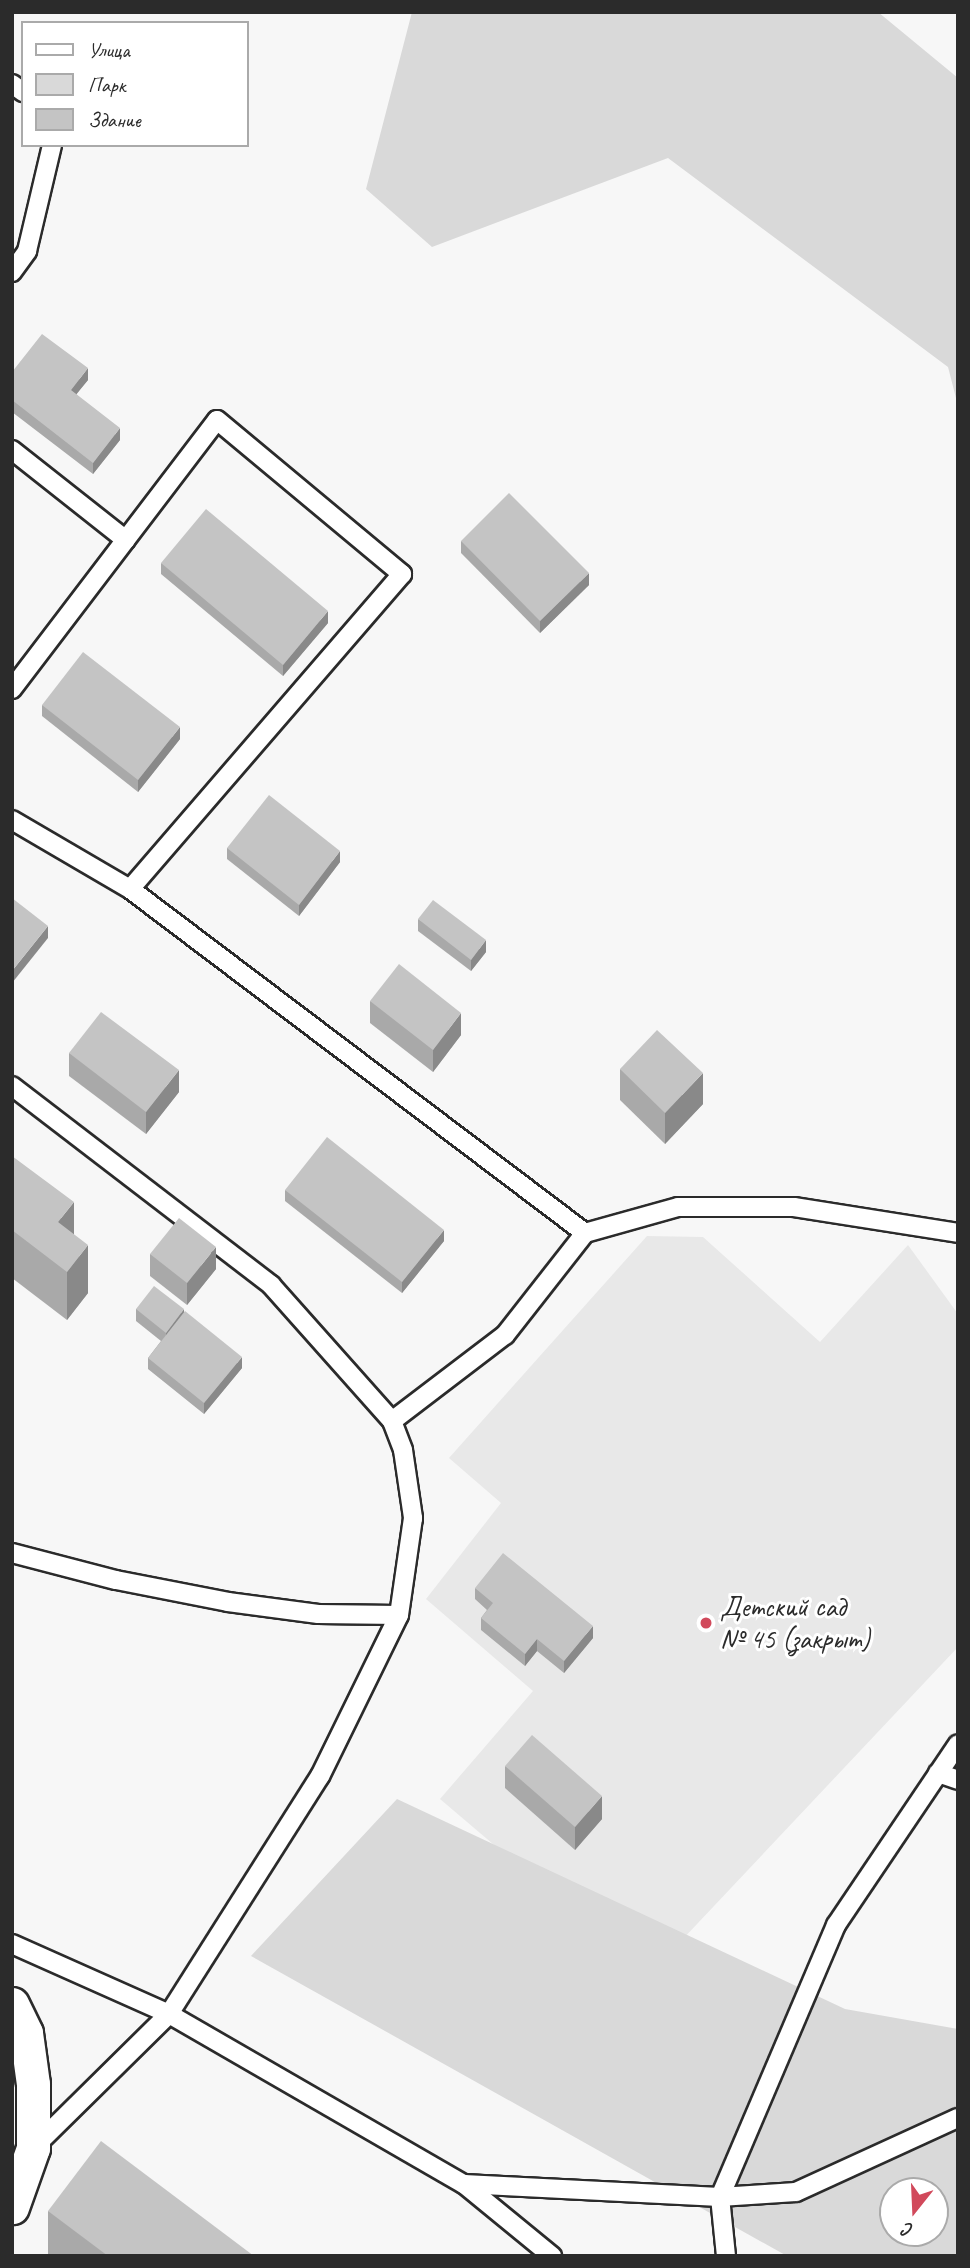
<!DOCTYPE html>
<meta charset="utf-8">
<style>
body{margin:0}
#map{position:relative;width:970px;height:2268px;overflow:hidden;background:#f7f7f7;font-family:Caveat,sans-serif}
div>[style]{position:absolute}
.built>*{inset:0;background:#e8e8e8}
.green>*{inset:0;background:#d9d9d9}
.roads{filter:drop-shadow(2px 0 #2b2b2b) drop-shadow(-2px 0 #2b2b2b) drop-shadow(0 2px #2b2b2b) drop-shadow(0 -2px #2b2b2b)}
.service>*{height:18px;margin:-9px;padding:0 9px;transform-origin:9px;border-radius:9px;background:#fff}
.minor>*{height:33px;margin:-16.5px;padding:0 16.5px;transform-origin:16.5px;border-radius:16.5px;background:#fff}
.wall>*{inset:0;background:#a9a9a9}
.shaded-wall>*{inset:0;background:#898989}
.building>*{inset:0;background:#c4c4c4}
.dots>*{width:19px;height:19px;translate:-50% -50%;box-sizing:border-box;border:4px solid #fff;border-radius:50%}
span{translate:-50% -50%;white-space:nowrap;text-align:center;line-height:1.15;-webkit-text-stroke:6px #fff;paint-order:stroke}
.poi-label{font-size:28px;color:#2b2b2b}
.left{translate:0 -50%;text-align:left}
.frame{position:absolute;inset:0;border:14px solid #2b2b2b;pointer-events:none}
.legend{position:absolute;left:21px;top:21px;width:228px;height:126px;box-sizing:border-box;background:#fff;border:2px solid #aaa;margin:0;padding:9px 12px;list-style:none;font-size:21px;color:#2b2b2b}
.legend li{display:flex;align-items:center;gap:14px;height:35px}
.legend b{width:35px;border:2px solid #aaa}
.north{position:absolute;left:879px;top:2177px;width:70px;height:70px;box-sizing:border-box;background:#fff;border:2px solid #aaa;border-radius:50%;rotate:198deg;font-size:19px;font-weight:700;line-height:28px;text-align:center;color:#2b2b2b}
.north::after{content:'';display:block;margin:auto;width:24px;height:32px;background:#d1495b;clip-path:polygon(50% 0,100% 100%,50% 72%,0 100%)}
</style>
<div id="map">
<div class="built">
<div style="clip-path:polygon(647px 1236px,703px 1237px,820px 1342px,908px 1245px,958px 1314px,958px 1647px,648px 1976px,440px 1799px,533px 1691px,426px 1599px,501px 1503px,449px 1458px)"></div>
</div>
<div class="green">
<div style="clip-path:polygon(412px 12px,878px 12px,958px 78px,958px 406px,948px 367px,668px 158px,432px 247px,366px 189px)"></div>
<div style="clip-path:polygon(evenodd,397px 1799px,845px 2009px,958px 2029px,958px 2256px,787px 2256px,251px 1956px,397px 1799px,893px 2191px,935px 2191px,935px 2233px,893px 2233px,893px 2191px)"></div>
</div>
<div class="roads">
<div class="service">
<div style="left:12px;top:84px;width:14px;rotate:36deg"></div>
<div style="left:12px;top:272px;width:26px;rotate:-54deg"></div>
<div style="left:27px;top:251px;width:109px;rotate:-76.7deg"></div>
<div style="left:12px;top:450px;width:145px;rotate:38.3deg"></div>
<div style="left:12px;top:689px;width:338px;rotate:-52.7deg"></div>
<div style="left:217px;top:420px;width:241px;rotate:39.8deg"></div>
<div style="left:402px;top:574px;width:416px;rotate:130.8deg"></div>
<div style="left:12px;top:820px;width:137px;rotate:30.3deg"></div>
<div style="left:130px;top:889px;width:570px;rotate:37.09deg"></div>
<div style="left:12px;top:1086px;width:327px;rotate:37.5deg"></div>
<div style="left:271px;top:1285px;width:182px;rotate:48.3deg"></div>
<div style="left:392px;top:1421px;width:31px;rotate:69deg"></div>
<div style="left:403px;top:1450px;width:69px;rotate:81.6deg"></div>
<div style="left:413px;top:1518px;width:98px;rotate:98.2deg"></div>
<div style="left:399px;top:1615px;width:179px;rotate:116.1deg"></div>
<div style="left:320px;top:1776px;width:282px;rotate:122.4deg"></div>
<div style="left:169px;top:2014px;width:191px;rotate:135.4deg"></div>
<div style="left:392px;top:1421px;width:142px;rotate:-37.3deg"></div>
<div style="left:505px;top:1335px;width:130px;rotate:-51.9deg"></div>
<div style="left:585px;top:1233px;width:97px;rotate:-15.6deg"></div>
<div style="left:678px;top:1207px;width:116px"></div>
<div style="left:794px;top:1207px;width:166px;rotate:9deg"></div>
<div style="left:12px;top:1553px;width:107px;rotate:14.6deg"></div>
<div style="left:116px;top:1580px;width:114px;rotate:11.1deg"></div>
<div style="left:228px;top:1602px;width:91px;rotate:7.6deg"></div>
<div style="left:318px;top:1614px;width:81px;rotate:0.7deg"></div>
<div style="left:938px;top:1773px;width:21px;rotate:19deg"></div>
<div style="left:12px;top:1944px;width:172px;rotate:24deg"></div>
<div style="left:169px;top:2014px;width:340px;rotate:30deg"></div>
<div style="left:464px;top:2184px;width:114px;rotate:39.3deg"></div>
<div style="left:464px;top:2184px;width:256px;rotate:2.9deg"></div>
<div style="left:720px;top:2197px;width:76px;rotate:-3.8deg"></div>
<div style="left:796px;top:2192px;width:178px;rotate:-24.6deg"></div>
<div style="left:726px;top:2256px;width:59px;rotate:-95.8deg"></div>
<div style="left:720px;top:2197px;width:296px;rotate:-66.9deg"></div>
<div style="left:836px;top:1925px;width:218px;rotate:-56deg"></div>
</div>
<div class="minor">
<div style="left:12px;top:2004px;width:32px;rotate:64deg"></div>
<div style="left:26px;top:2033px;width:51px;rotate:82.2deg"></div>
<div style="left:33px;top:2084px;width:64px;rotate:90deg"></div>
<div style="left:33px;top:2148px;width:63px;rotate:109.6deg"></div>
</div>
</div>
<div class="wall">
<div style="clip-path:polygon(12px 372px,88px 380px,76px 394px,120px 440px,93px 474px,12px 412px)"></div>
<div style="clip-path:polygon(461px 541px,589px 585px,540px 633px,461px 553px)"></div>
<div style="clip-path:polygon(161px 563px,328px 623px,283px 676px,161px 574px)"></div>
<div style="clip-path:polygon(42px 705px,180px 739px,138px 792px,42px 716px)"></div>
<div style="clip-path:polygon(227px 848px,340px 862px,299px 916px,227px 859px)"></div>
<div style="clip-path:polygon(418px 919px,486px 952px,471px 971px,418px 931px)"></div>
<div style="clip-path:polygon(370px 1001px,461px 1035px,433px 1072px,370px 1023px)"></div>
<div style="clip-path:polygon(69px 1053px,179px 1092px,146px 1134px,69px 1076px)"></div>
<div style="clip-path:polygon(620px 1069px,703px 1104px,665px 1144px,620px 1100px)"></div>
<div style="clip-path:polygon(12px 1156px,74px 1235px,88px 1293px,67px 1320px,12px 1278px)"></div>
<div style="clip-path:polygon(285px 1190px,444px 1241px,402px 1293px,285px 1201px)"></div>
<div style="clip-path:polygon(150px 1254px,216px 1269px,187px 1305px,150px 1276px)"></div>
<div style="clip-path:polygon(136px 1309px,184px 1313px,242px 1368px,204px 1414px,148px 1369px,148px 1358px,161px 1341px,136px 1321px)"></div>
<div style="clip-path:polygon(475px 1588px,593px 1638px,564px 1673px,537px 1651px,525px 1666px,481px 1630px,481px 1618px,487px 1610px,475px 1599px)"></div>
<div style="clip-path:polygon(505px 1766px,602px 1819px,575px 1850px,505px 1788px)"></div>
<div style="clip-path:polygon(48px 2211px,254px 2256px,48px 2256px)"></div>
</div>
<div class="shaded-wall">
<div style="clip-path:polygon(88px 368px,88px 380px,71px 401px,71px 390px)"></div>
<div style="clip-path:polygon(120px 428px,120px 440px,93px 474px,93px 463px)"></div>
<div style="clip-path:polygon(589px 573px,589px 585px,540px 633px,540px 621px)"></div>
<div style="clip-path:polygon(328px 611px,328px 623px,283px 676px,283px 665px)"></div>
<div style="clip-path:polygon(180px 727px,180px 739px,138px 792px,138px 780px)"></div>
<div style="clip-path:polygon(340px 851px,340px 862px,299px 916px,299px 905px)"></div>
<div style="clip-path:polygon(48px 926px,48px 938px,12px 983px,12px 971px)"></div>
<div style="clip-path:polygon(486px 940px,486px 952px,471px 971px,471px 960px)"></div>
<div style="clip-path:polygon(461px 1013px,461px 1035px,433px 1072px,433px 1050px)"></div>
<div style="clip-path:polygon(179px 1070px,179px 1092px,146px 1134px,146px 1112px)"></div>
<div style="clip-path:polygon(703px 1073px,703px 1104px,665px 1144px,665px 1113px)"></div>
<div style="clip-path:polygon(74px 1202px,74px 1250px,58px 1222px)"></div>
<div style="clip-path:polygon(444px 1230px,444px 1241px,402px 1293px,402px 1282px)"></div>
<div style="clip-path:polygon(88px 1245px,88px 1293px,67px 1320px,67px 1272px)"></div>
<div style="clip-path:polygon(216px 1247px,216px 1269px,187px 1305px,187px 1283px)"></div>
<div style="clip-path:polygon(184px 1309px,184px 1320px,166px 1344px,166px 1333px)"></div>
<div style="clip-path:polygon(242px 1357px,242px 1368px,204px 1414px,204px 1403px)"></div>
<div style="clip-path:polygon(593px 1626px,593px 1638px,564px 1673px,564px 1661px)"></div>
<div style="clip-path:polygon(537px 1639px,537px 1651px,525px 1666px,525px 1654px)"></div>
<div style="clip-path:polygon(602px 1796px,602px 1819px,575px 1850px,575px 1827px)"></div>
</div>
<div class="building">
<div style="clip-path:polygon(42px 334px,88px 368px,71px 390px,120px 428px,93px 463px,12px 400px,12px 372px)"></div>
<div style="clip-path:polygon(509px 493px,589px 573px,540px 621px,461px 541px)"></div>
<div style="clip-path:polygon(206px 509px,328px 611px,283px 665px,161px 563px)"></div>
<div style="clip-path:polygon(83px 652px,180px 727px,138px 780px,42px 705px)"></div>
<div style="clip-path:polygon(269px 795px,340px 851px,299px 905px,227px 848px)"></div>
<div style="clip-path:polygon(12px 898px,48px 926px,12px 971px)"></div>
<div style="clip-path:polygon(433px 900px,486px 940px,471px 960px,418px 919px)"></div>
<div style="clip-path:polygon(399px 964px,461px 1013px,433px 1050px,370px 1001px)"></div>
<div style="clip-path:polygon(101px 1012px,179px 1070px,146px 1112px,69px 1053px)"></div>
<div style="clip-path:polygon(657px 1030px,703px 1073px,665px 1113px,620px 1069px)"></div>
<div style="clip-path:polygon(327px 1137px,444px 1230px,402px 1282px,285px 1190px)"></div>
<div style="clip-path:polygon(12px 1156px,74px 1202px,58px 1222px,88px 1245px,67px 1272px,12px 1230px)"></div>
<div style="clip-path:polygon(179px 1218px,216px 1247px,187px 1283px,150px 1254px)"></div>
<div style="clip-path:polygon(154px 1286px,184px 1309px,166px 1333px,136px 1309px)"></div>
<div style="clip-path:polygon(185px 1311px,242px 1357px,204px 1403px,148px 1358px)"></div>
<div style="clip-path:polygon(503px 1553px,593px 1626px,564px 1661px,537px 1639px,525px 1654px,481px 1618px,493px 1603px,475px 1588px)"></div>
<div style="clip-path:polygon(532px 1735px,602px 1796px,575px 1827px,505px 1766px)"></div>
<div style="clip-path:polygon(101px 2141px,254px 2256px,108px 2256px,48px 2211px)"></div>
</div>
<div class="dots">
<div style="left:706px;top:1623px;background:#d1495b"></div>
</div>
<div class="poi-label">
<span class="left" style="left:720px;top:1623px">Детский сад<br>№ 45 (закрыт)</span>
</div>
<div class="frame"></div>
<ul class="legend">
<li><b style="height:9px;background:#fff"></b>Улица</li>
<li><b style="height:19px;background:#d9d9d9"></b>Парк</li>
<li><b style="height:19px;background:#c4c4c4"></b>Здание</li>
</ul>
<div class="north">С</div>
</div>
